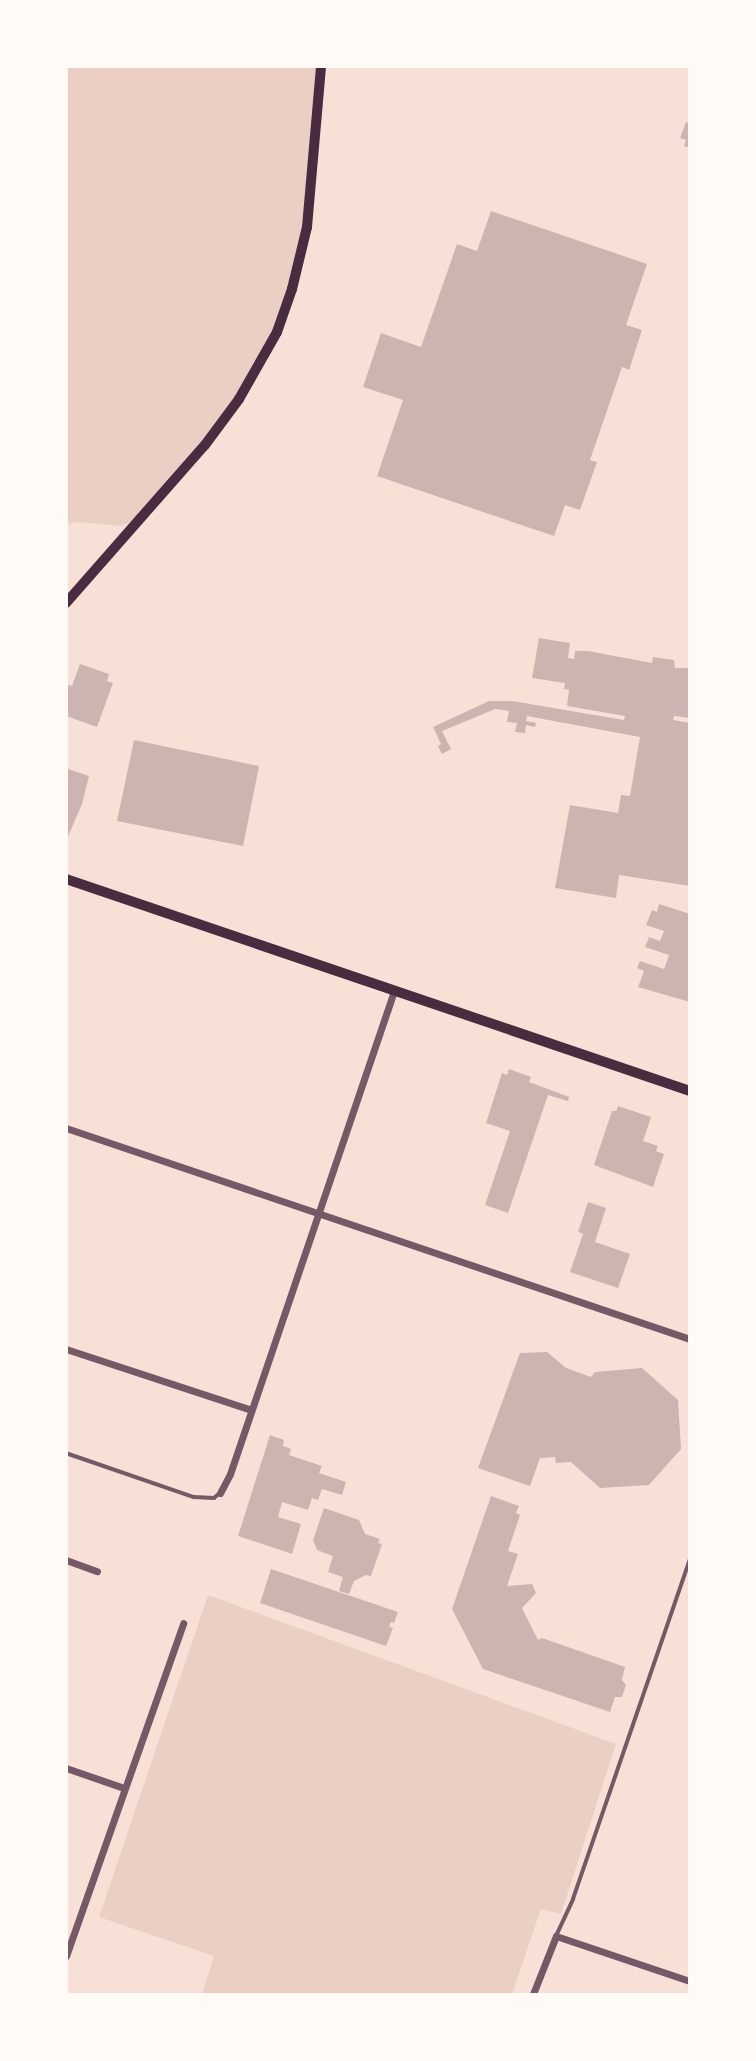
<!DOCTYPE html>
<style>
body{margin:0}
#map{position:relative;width:756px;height:2061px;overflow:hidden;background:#f7e1d7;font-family:"Open Sans",sans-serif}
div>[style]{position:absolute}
.green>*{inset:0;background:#ebcfc5}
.building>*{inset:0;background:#ccb4b1}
.service>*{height:3.5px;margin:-1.75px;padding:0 1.75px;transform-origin:1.75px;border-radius:1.75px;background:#755966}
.minor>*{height:7px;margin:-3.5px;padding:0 3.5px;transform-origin:3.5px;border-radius:3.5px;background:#755966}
.secondary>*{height:10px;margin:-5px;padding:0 5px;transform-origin:5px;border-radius:5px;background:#4a2c40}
.primary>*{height:10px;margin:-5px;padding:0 5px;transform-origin:5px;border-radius:5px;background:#4a2c40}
span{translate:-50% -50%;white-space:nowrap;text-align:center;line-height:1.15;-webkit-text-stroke:5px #fffaf5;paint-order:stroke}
.frame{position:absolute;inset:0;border:68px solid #fffaf5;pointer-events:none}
</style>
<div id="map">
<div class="green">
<div style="clip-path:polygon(67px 67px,321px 67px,307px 227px,277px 332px,239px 399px,138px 519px,121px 526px,77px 522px,67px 524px)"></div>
<div style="clip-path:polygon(208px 1595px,616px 1744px,561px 1914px,541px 1909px,512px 1994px,202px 1994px,214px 1956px,99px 1917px)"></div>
</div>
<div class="building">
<div style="clip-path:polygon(686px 122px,690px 123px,690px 148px,684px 146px,686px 140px,680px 138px)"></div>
<div style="clip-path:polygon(491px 211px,647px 264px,626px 325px,642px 330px,629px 370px,622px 367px,590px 460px,597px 462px,580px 510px,565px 505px,554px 536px,377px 476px,403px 400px,363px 387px,381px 333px,421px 347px,457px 244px,477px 251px)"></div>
<div style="clip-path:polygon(539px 638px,570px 643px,568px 658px,574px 659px,575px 651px,588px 651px,652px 663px,653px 657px,674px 660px,675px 668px,690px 668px,690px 718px,674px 716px,673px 720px,690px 723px,690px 886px,619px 875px,616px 898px,555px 888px,570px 805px,618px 813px,621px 795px,630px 796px,640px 737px,527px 716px,526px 721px,536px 723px,535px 727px,526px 725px,525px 733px,515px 732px,517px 723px,507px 722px,509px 711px,495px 709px,442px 731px,451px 749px,442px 754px,438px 746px,441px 744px,433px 727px,489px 701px,512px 701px,624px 720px,625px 716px,567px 706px,569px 690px,564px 689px,565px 683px,532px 678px)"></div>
<div style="clip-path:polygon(80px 664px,109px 674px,107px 681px,113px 683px,97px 727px,66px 716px,66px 691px,68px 685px,72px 686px)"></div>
<div style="clip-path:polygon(134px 740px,259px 766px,243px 846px,117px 821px)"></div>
<div style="clip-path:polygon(68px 769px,89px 776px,82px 804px,67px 839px)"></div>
<div style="clip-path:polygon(659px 904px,690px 914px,690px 1002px,638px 987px,644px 971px,637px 968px,640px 961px,664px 969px,669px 955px,645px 947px,649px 937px,660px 941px,664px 931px,646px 925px,652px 910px,657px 912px)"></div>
<div style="clip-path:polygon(509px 1069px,531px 1077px,529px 1082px,569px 1097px,568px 1101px,548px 1095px,508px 1213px,485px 1205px,510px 1131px,486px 1123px,502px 1073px,507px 1075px)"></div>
<div style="clip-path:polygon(618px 1106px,651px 1117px,643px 1141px,658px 1146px,656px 1151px,664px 1154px,653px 1187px,594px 1165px,612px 1111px,616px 1111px)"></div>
<div style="clip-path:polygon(588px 1202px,606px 1208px,595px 1242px,630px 1254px,618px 1288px,570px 1272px,583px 1234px,578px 1232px)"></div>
<div style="clip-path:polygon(547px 1352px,566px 1368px,591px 1377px,595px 1372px,642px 1368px,678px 1400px,681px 1449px,649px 1485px,600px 1488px,571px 1462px,556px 1463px,555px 1457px,540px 1458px,530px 1486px,478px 1468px,520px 1353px)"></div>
<div style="clip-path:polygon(270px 1435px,284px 1440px,283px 1446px,291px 1449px,289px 1455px,322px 1466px,319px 1473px,346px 1482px,342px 1495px,322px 1489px,318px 1500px,312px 1498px,308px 1510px,282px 1502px,278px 1517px,301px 1524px,292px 1554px,238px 1536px)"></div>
<div style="clip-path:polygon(491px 1496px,519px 1506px,516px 1513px,520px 1515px,508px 1551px,518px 1554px,507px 1586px,532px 1584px,536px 1593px,522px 1608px,538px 1640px,542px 1638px,625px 1667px,622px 1680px,626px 1685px,622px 1697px,615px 1697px,610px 1712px,483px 1669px,452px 1609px)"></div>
<div style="clip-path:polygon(324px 1508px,359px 1520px,365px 1534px,380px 1539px,378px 1543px,382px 1544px,371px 1576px,366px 1575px,354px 1581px,349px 1594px,339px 1591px,343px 1577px,328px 1572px,333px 1556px,317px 1550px,313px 1540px)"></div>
<div style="clip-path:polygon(271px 1569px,398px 1612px,394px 1623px,391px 1622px,389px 1627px,393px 1628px,386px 1646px,260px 1603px)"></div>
</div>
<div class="service">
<div style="left:66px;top:1453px;width:135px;rotate:19deg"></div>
<div style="left:194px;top:1497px;width:20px;rotate:3deg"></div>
<div style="left:214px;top:1498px;width:8px;rotate:-40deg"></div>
<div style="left:557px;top:1934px;width:38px;rotate:-65deg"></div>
<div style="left:573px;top:1899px;width:360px;rotate:-71deg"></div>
</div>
<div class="minor">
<div style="left:66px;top:1128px;width:659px;rotate:18.68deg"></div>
<div style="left:66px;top:1349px;width:195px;rotate:18.2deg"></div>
<div style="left:220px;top:1493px;width:21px;rotate:-62deg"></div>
<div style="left:230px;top:1474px;width:510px;rotate:-71.25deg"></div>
<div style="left:66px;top:1560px;width:33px;rotate:20deg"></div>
<div style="left:66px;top:1768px;width:61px;rotate:19deg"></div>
<div style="left:66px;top:1956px;width:353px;rotate:-70.6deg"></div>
<div style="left:533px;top:1994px;width:62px;rotate:-68.4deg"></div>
<div style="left:556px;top:1936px;width:141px;rotate:18.6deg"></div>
</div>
<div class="secondary">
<div style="left:66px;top:603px;width:210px;rotate:-48.7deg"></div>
<div style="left:205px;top:445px;width:57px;rotate:-53.5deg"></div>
<div style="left:239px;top:399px;width:77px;rotate:-60.4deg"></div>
<div style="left:277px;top:332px;width:46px;rotate:-70.8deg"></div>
<div style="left:292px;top:289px;width:64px;rotate:-76.4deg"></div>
<div style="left:307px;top:227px;width:162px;rotate:-85deg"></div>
</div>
<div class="primary">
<div style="left:66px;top:879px;width:659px;rotate:18.76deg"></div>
</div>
<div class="frame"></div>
</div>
